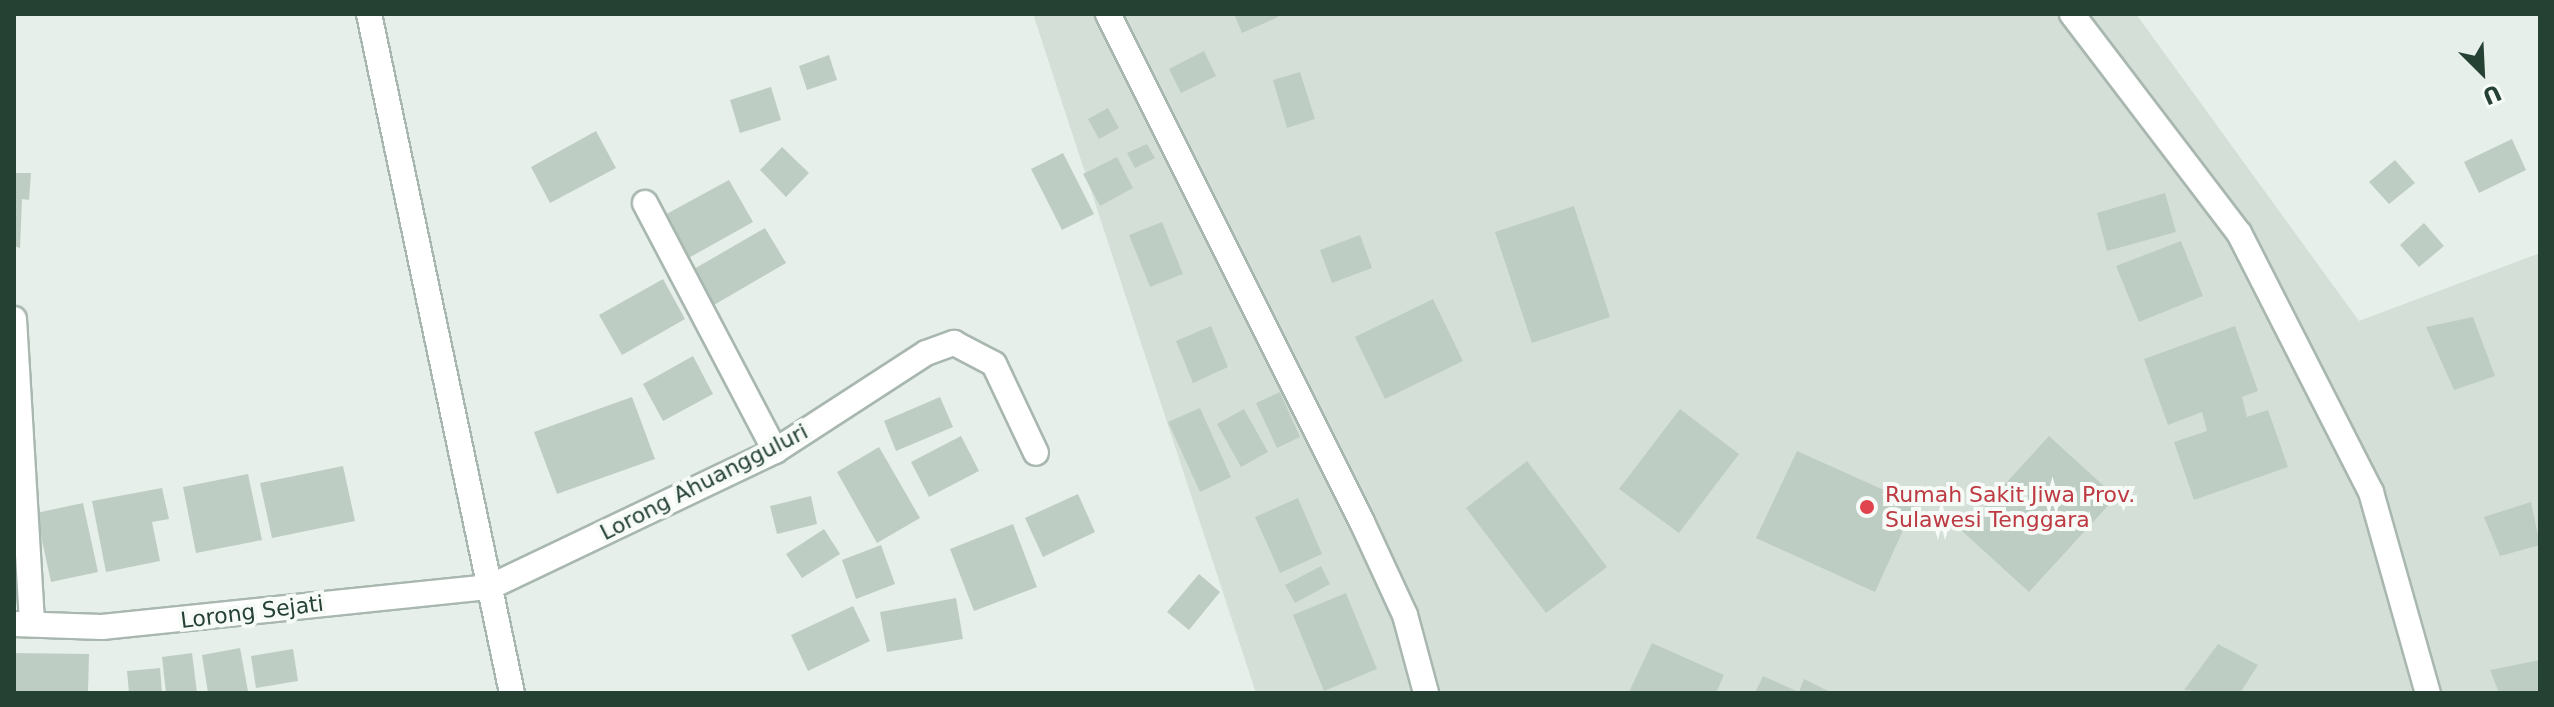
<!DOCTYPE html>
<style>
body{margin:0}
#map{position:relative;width:2554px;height:707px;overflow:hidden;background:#e6efe9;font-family:"DejaVu Sans",sans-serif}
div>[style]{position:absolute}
.built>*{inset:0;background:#d4dfd8}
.building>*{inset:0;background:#becdc4}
.roads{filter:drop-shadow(2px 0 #a8b7af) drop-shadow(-2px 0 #a8b7af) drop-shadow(0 2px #a8b7af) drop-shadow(0 -2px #a8b7af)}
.minor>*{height:24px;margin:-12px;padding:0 12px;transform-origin:12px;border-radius:12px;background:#fff}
.dots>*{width:22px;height:22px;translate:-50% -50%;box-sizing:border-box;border:4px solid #f7fbf8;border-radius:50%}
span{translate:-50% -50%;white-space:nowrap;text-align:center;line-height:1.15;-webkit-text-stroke:8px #f7fbf8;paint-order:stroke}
.street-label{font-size:22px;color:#244134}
.health-label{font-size:22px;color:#be3a42}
.left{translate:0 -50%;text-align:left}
.frame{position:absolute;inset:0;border:16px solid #244134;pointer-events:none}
.north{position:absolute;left:2442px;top:32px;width:80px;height:80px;-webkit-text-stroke:6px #f7fbf8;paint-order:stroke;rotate:156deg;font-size:22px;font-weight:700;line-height:32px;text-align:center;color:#244134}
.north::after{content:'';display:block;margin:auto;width:28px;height:36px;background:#244134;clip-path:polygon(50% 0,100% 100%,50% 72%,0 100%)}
</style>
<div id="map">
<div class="built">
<div style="clip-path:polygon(1033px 14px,2136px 14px,2359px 321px,2540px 253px,2540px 693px,1256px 693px)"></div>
</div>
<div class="building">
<div style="clip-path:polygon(1234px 14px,1277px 14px,1278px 17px,1242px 33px)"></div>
<div style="clip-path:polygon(1204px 51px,1216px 76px,1181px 93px,1169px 69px)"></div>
<div style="clip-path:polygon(829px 55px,837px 80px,807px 90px,799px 66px)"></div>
<div style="clip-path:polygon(1300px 72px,1315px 119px,1287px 128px,1273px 80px)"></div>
<div style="clip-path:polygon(771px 87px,781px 120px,740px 133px,730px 100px)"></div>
<div style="clip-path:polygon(1108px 108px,1119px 128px,1099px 139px,1088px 119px)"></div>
<div style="clip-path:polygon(596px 131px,616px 168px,550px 203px,531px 167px)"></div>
<div style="clip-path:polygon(2512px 139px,2526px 170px,2479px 193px,2464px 162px)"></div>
<div style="clip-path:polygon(1147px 144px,1155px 158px,1135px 168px,1127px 153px)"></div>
<div style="clip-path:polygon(782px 147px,809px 173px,786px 197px,760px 170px)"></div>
<div style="clip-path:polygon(1063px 153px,1094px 214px,1062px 230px,1031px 169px)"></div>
<div style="clip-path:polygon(1117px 157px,1133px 188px,1100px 206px,1083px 174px)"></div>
<div style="clip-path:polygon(2395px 160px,2415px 183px,2389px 204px,2369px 182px)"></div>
<div style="clip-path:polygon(14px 173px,31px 173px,29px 200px,22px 199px,20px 248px,14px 246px)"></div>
<div style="clip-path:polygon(729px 180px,753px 222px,685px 260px,661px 217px)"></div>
<div style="clip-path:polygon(2165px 193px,2176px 232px,2107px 251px,2097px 213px)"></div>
<div style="clip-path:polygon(1574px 206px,1610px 317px,1532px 343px,1495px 232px)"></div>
<div style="clip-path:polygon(1162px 222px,1183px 274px,1150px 287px,1129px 235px)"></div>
<div style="clip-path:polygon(2424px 223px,2444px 246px,2419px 267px,2400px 245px)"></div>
<div style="clip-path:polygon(765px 228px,786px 263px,714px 305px,694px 269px)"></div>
<div style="clip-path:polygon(1360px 235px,1372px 268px,1332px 283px,1320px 250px)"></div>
<div style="clip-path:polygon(2181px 241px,2203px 296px,2139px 322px,2116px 266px)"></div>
<div style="clip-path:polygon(663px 279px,685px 319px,622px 355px,599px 315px)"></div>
<div style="clip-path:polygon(1433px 299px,1463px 361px,1385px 399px,1355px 337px)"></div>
<div style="clip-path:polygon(2473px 317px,2495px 376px,2454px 390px,2426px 327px)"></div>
<div style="clip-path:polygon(1211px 326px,1228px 367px,1193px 383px,1176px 341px)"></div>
<div style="clip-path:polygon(2235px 326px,2258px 391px,2242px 397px,2247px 417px,2268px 410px,2288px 467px,2194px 500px,2174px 442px,2207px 431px,2202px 412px,2168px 425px,2144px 359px)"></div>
<div style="clip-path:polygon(693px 356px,713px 394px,663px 421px,643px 384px)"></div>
<div style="clip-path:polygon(1280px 392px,1300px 437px,1277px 448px,1256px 403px)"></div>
<div style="clip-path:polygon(632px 397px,655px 459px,557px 494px,534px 432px)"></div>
<div style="clip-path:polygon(940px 397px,953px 427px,896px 451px,884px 421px)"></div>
<div style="clip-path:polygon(1200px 408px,1231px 477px,1200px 492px,1168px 422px)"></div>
<div style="clip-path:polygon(1244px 409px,1268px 452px,1241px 467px,1217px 424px)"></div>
<div style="clip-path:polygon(1680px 409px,1739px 454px,1679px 533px,1619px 489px)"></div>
<div style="clip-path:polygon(961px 436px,979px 471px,929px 497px,911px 462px)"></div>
<div style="clip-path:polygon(2049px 436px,2116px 497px,2029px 592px,1962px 531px)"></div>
<div style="clip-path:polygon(879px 447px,920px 518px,877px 543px,837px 472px)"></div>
<div style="clip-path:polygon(1797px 451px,1915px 504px,1875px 592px,1756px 538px)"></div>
<div style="clip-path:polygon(1527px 461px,1607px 567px,1546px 613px,1466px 508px)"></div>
<div style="clip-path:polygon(343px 466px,355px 521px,272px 538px,260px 483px)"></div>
<div style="clip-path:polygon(248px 474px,262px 540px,196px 553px,183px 487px)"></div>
<div style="clip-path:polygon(162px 488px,169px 519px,152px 522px,160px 561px,106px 572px,92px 501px)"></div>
<div style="clip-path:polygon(1078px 494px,1095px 532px,1043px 557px,1025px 518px)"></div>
<div style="clip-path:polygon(811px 496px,817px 524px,777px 534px,770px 506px)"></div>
<div style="clip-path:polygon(1298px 498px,1322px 554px,1280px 573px,1255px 517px)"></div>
<div style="clip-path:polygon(2531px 502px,2540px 545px,2500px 556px,2484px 517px)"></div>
<div style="clip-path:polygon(83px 503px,98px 572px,51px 582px,36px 513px)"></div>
<div style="clip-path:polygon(1013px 524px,1037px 587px,974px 611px,950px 549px)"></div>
<div style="clip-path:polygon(824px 529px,840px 554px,802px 578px,786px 554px)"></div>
<div style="clip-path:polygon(881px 545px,895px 584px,856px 599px,842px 560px)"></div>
<div style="clip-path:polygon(1321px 566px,1330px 584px,1295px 603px,1285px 585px)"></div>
<div style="clip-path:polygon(1199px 574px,1220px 592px,1189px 630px,1167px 612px)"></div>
<div style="clip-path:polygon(1346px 593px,1377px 669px,1324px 691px,1293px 615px)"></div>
<div style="clip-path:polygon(956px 598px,963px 639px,887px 652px,880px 612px)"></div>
<div style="clip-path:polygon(853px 606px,870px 641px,808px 671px,791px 635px)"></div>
<div style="clip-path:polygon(1652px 643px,1724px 675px,1716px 693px,1629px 692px)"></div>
<div style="clip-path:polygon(2218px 644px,2258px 665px,2240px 693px,2184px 690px)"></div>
<div style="clip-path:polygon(240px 648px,248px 691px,208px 693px,202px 655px)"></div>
<div style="clip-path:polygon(293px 649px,298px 681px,256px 688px,251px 656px)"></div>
<div style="clip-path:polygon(14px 653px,89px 654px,88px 693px,14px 693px)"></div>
<div style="clip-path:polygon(192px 653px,197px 693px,166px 693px,162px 657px)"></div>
<div style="clip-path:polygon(2540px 660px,2540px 693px,2499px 693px,2490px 670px)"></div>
<div style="clip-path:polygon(160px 668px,162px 693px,129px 693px,127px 671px)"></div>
<div style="clip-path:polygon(1763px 676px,1799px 692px,1804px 679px,1832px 693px,1755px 693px)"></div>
</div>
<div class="roads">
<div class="minor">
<div style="left:369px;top:14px;width:694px;rotate:78.11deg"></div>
<div style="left:1108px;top:14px;width:568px;rotate:63.43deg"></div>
<div style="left:1362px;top:522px;width:102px;rotate:65.2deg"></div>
<div style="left:1405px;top:615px;width:81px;rotate:74.9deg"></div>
<div style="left:2072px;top:14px;width:275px;rotate:52.7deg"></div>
<div style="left:2239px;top:233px;width:291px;rotate:63deg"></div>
<div style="left:2371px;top:492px;width:209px;rotate:74.2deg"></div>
<div style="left:645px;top:203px;width:280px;rotate:62.3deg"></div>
<div style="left:14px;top:319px;width:304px;rotate:86.6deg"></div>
<div style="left:14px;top:624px;width:88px;rotate:2deg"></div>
<div style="left:102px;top:627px;width:390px;rotate:-5.9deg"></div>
<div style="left:490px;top:587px;width:316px;rotate:-25.5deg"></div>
<div style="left:775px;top:451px;width:180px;rotate:-33deg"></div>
<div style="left:926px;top:353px;width:30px;rotate:-20deg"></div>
<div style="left:954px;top:343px;width:45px;rotate:27.7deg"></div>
<div style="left:994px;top:364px;width:98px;rotate:64.7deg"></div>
</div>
</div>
<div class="dots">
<div style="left:1867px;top:507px;background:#e0444e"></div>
</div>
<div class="street-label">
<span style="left:704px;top:482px;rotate:-27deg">Lorong Ahuangguluri</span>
<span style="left:252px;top:612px;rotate:-7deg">Lorong Sejati</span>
</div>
<div class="health-label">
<span class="left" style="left:1885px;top:507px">Rumah Sakit Jiwa Prov.<br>Sulawesi Tenggara</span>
</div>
<div class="frame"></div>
<div class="north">U</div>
</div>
